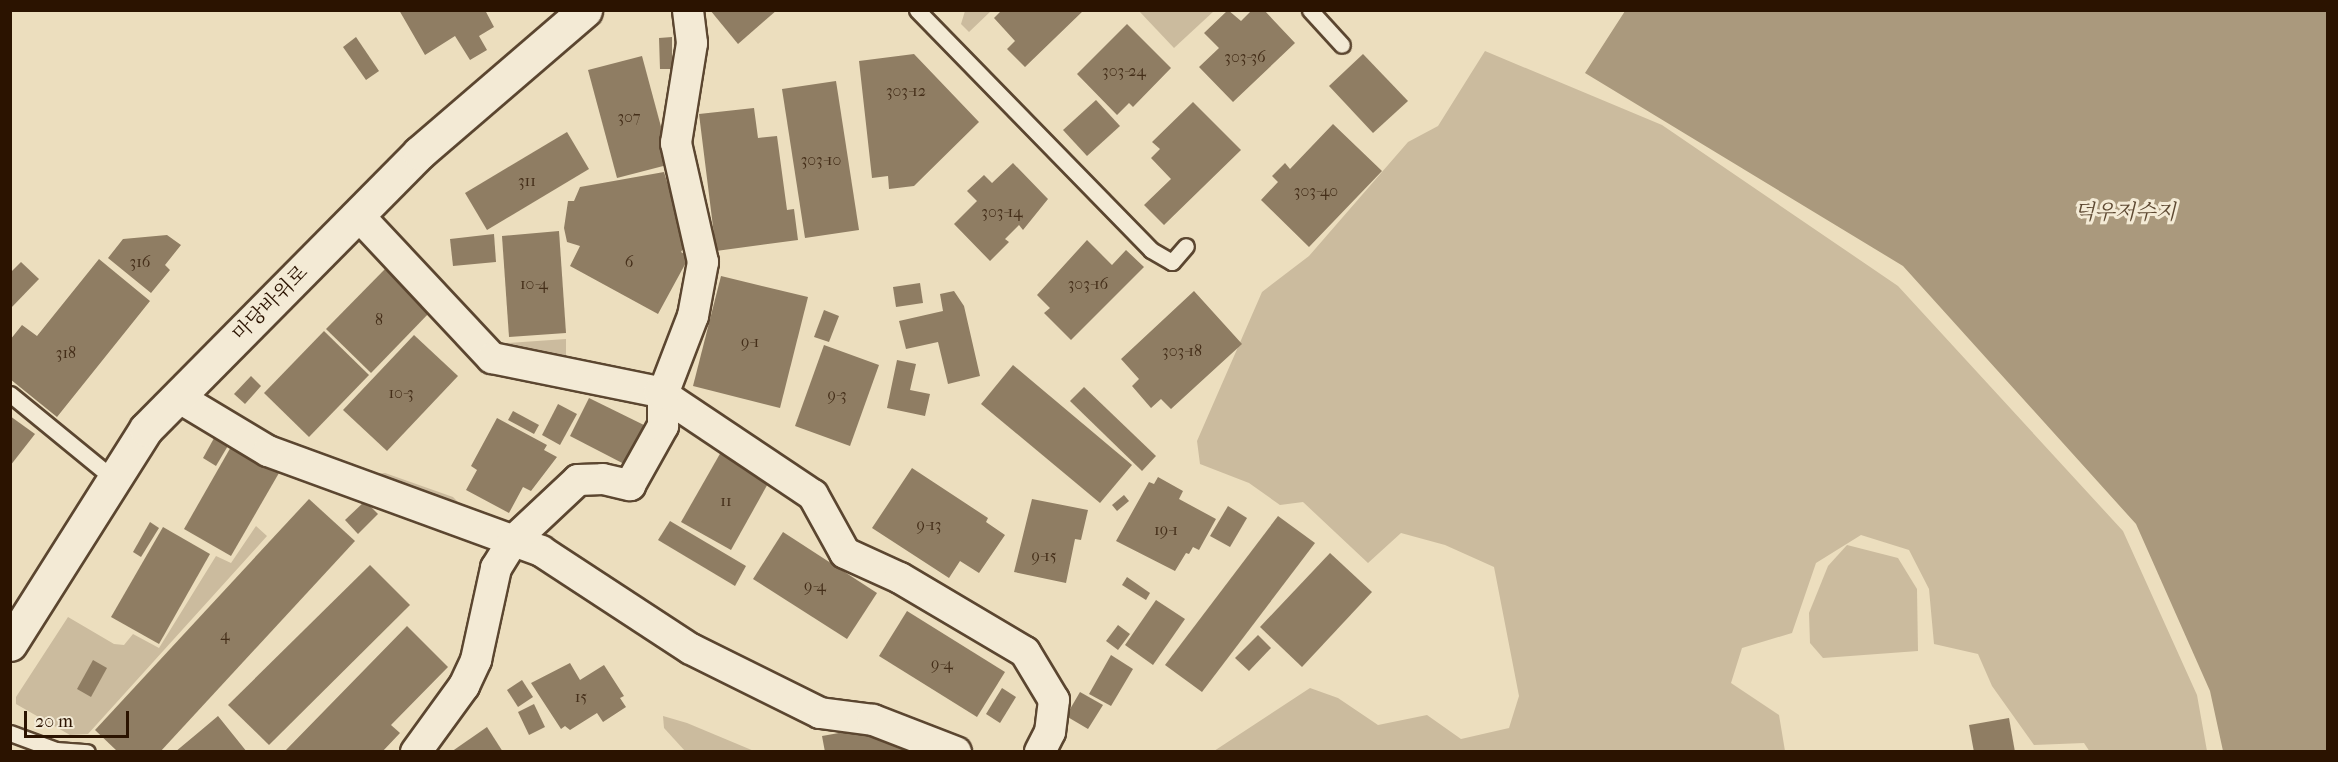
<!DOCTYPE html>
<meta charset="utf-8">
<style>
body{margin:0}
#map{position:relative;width:2338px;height:762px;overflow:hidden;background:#ecdebe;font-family:"IM FELL French Canon","Noto Serif KR",serif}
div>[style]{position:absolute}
.green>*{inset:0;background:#cbbb9e}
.water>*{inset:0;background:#aa997d}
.building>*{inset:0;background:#8f7d63}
.roads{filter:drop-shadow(2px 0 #5b4630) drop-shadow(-2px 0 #5b4630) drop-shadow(0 2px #5b4630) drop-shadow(0 -2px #5b4630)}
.service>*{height:15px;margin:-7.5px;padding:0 7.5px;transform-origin:7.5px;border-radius:7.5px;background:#f3ead5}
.minor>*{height:30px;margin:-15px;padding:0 15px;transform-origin:15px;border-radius:15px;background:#f3ead5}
.secondary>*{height:33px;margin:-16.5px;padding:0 16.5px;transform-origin:16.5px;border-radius:16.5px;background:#f3ead5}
span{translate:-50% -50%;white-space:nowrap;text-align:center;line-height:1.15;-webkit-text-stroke:6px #f3ead5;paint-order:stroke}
.number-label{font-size:16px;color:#442e19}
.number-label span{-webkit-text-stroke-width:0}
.street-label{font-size:20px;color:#2b1300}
.water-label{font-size:21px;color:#5e4932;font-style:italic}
.frame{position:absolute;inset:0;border:12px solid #2b1300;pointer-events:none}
.scale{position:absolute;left:24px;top:711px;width:105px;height:27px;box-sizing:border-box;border:3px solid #2b1300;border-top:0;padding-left:8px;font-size:18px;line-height:21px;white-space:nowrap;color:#2b1300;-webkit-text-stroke:4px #f3ead5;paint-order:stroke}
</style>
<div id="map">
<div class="green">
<div style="clip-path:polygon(965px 11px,965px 10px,991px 11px,969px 32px,961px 24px)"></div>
<div style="clip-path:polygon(1139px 11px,1214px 11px,1174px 48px)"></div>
<div style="clip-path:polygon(1485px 51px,1662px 125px,1898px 286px,2123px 531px,2197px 695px,2207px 751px,2090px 752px,2084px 743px,2034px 745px,1992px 686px,1978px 654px,1934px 644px,1929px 589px,1909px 550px,1861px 535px,1816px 563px,1792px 633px,1742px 648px,1731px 683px,1779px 715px,1785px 751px,1214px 751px,1310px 688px,1338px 698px,1378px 725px,1427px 715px,1461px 739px,1509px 728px,1519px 696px,1494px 567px,1445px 545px,1401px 533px,1368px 563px,1303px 502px,1280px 505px,1249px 483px,1200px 464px,1197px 441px,1262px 292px,1309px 256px,1408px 142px,1438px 126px)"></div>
<div style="clip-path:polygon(566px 339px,566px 362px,511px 352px,507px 343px)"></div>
<div style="clip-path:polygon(385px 473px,453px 497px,462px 506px,374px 474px)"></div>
<div style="clip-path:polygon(256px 526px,267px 536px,88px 734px,70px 735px,16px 704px,16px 697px,68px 617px,114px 644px,124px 645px,133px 634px,159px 648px,216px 556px,231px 563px)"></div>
<div style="clip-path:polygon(1847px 545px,1898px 558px,1917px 589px,1918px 651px,1823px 658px,1810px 643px,1809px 613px,1828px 566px)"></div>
<div style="clip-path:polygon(663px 716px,687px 723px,754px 751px,685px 751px,664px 728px)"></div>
</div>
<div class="water">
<div style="clip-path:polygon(1625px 11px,2327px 11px,2327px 751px,2223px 751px,2210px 691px,2136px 524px,1903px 266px,1585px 73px)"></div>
</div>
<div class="building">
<div style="clip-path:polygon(399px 10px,485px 10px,494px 27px,479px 36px,487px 50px,470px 60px,455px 36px,425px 55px)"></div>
<div style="clip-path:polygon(710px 10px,777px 10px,738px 44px)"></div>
<div style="clip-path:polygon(1002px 10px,1084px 10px,1025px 67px,1007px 49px,1015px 41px,994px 18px)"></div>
<div style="clip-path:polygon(1228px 10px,1241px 21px,1252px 10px,1264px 10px,1295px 43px,1233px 102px,1199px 67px,1219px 48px,1204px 33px)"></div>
<div style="clip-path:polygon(1127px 24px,1171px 68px,1133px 107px,1129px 103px,1117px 115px,1077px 74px)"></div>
<div style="clip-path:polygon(356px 37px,379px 71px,366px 80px,343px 47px)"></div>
<div style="clip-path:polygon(672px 37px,672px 69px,660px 69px,659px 38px)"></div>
<div style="clip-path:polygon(914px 54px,979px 122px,914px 186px,889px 189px,888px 176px,872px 178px,859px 61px)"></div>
<div style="clip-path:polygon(1363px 54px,1408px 101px,1373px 133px,1329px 86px)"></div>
<div style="clip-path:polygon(642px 56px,671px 164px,617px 178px,588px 70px)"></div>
<div style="clip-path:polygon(836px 81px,859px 230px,805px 238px,782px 89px)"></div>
<div style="clip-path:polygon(1096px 100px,1120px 126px,1087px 156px,1063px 130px)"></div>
<div style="clip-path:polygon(1193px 102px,1241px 150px,1164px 225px,1144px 205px,1171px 179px,1151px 158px,1160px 149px,1152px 142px)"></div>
<div style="clip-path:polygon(754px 108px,758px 138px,777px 136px,787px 210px,794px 209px,798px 240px,716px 251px,699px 114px)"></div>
<div style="clip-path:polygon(1333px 124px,1382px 171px,1309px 247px,1261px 200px,1278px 182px,1272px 176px,1285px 163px,1290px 169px)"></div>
<div style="clip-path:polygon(567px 132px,589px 169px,487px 230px,465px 193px)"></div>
<div style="clip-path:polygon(1013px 163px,1048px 199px,1023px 230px,1019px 225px,1005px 239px,1009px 242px,990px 261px,954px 224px,977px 201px,967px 191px,984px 175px,992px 183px)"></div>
<div style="clip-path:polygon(664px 172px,686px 244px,681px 252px,689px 257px,658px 314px,570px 266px,580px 246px,567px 242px,564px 228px,568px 201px,574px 201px,580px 187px)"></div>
<div style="clip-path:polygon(559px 231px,566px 333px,509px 337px,502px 236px)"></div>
<div style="clip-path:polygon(494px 234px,496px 262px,453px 266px,450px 239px)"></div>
<div style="clip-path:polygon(167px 235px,181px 245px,165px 265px,170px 270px,151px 293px,108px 258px,123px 239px)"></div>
<div style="clip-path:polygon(1087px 240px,1112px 265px,1126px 250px,1144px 267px,1071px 340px,1044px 313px,1050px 308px,1037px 295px)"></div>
<div style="clip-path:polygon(99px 259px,150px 301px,57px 417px,10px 379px,10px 340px,22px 325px,37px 336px)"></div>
<div style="clip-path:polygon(21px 262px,39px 279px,10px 309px,10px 273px)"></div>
<div style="clip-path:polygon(386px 268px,431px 311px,371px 373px,326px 329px)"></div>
<div style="clip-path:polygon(721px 276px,808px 297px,780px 408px,693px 386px)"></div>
<div style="clip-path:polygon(920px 283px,923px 303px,896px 307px,893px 287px)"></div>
<div style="clip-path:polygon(954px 291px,964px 306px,980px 376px,948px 384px,938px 342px,906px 349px,899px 321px,943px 311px,940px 294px)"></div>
<div style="clip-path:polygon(1194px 291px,1242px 344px,1171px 409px,1161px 399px,1151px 408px,1132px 386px,1139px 379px,1121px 359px)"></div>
<div style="clip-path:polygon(824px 310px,839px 316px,829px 342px,814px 337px)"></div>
<div style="clip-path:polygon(324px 331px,369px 375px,309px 437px,264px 393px)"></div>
<div style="clip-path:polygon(414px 335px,458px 376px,387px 451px,343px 410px)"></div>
<div style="clip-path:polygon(824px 345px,879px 365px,850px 446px,795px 426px)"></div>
<div style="clip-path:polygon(897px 360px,916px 364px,910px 390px,930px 394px,925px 416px,887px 408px)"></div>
<div style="clip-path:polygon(1013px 365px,1132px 465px,1100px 503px,981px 404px)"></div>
<div style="clip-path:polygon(251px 376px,261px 386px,245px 404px,234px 394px)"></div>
<div style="clip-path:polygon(1084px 387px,1156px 456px,1142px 471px,1070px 401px)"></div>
<div style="clip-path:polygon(589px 398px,648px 427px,628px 466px,570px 436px)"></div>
<div style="clip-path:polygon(558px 404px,577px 414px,560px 445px,542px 435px)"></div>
<div style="clip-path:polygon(513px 411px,539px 425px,534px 434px,508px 420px)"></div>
<div style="clip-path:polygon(10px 416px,35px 434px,10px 466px)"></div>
<div style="clip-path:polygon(497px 418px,547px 445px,544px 450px,557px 457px,531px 491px,523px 487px,509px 513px,466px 490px,477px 470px,471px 466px)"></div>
<div style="clip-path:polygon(218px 431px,232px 439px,216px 466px,203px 458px)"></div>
<div style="clip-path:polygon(236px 438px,283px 466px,231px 556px,184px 529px)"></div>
<div style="clip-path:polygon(721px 452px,770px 480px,731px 550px,681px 522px)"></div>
<div style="clip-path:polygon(912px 468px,988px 518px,986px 522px,1005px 535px,979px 573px,960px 561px,949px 578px,872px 528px)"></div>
<div style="clip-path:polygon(1158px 477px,1183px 491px,1179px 499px,1216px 519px,1199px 550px,1193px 547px,1189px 554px,1186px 553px,1175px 571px,1116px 541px,1149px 482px,1154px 484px)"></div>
<div style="clip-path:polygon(1124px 495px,1129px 501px,1117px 511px,1112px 505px)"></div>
<div style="clip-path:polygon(309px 499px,355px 541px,160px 752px,118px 752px,95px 730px)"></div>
<div style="clip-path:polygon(1032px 499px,1088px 510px,1081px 540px,1075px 539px,1066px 583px,1014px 572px)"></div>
<div style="clip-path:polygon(365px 501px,378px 514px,358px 534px,345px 520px)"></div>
<div style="clip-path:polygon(1228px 506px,1247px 518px,1230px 547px,1210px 536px)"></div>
<div style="clip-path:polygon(1278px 516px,1315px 543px,1202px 692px,1165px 665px)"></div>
<div style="clip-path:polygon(670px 521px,746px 566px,735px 586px,658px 540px)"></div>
<div style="clip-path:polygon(150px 522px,159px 528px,141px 557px,133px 552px)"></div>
<div style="clip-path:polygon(163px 527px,210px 554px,159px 644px,111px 617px)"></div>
<div style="clip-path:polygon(783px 532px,877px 593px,847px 639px,753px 579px)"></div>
<div style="clip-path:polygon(1330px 553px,1372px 592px,1302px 667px,1260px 627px)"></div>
<div style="clip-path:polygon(370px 565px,410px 605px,269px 745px,228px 705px)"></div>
<div style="clip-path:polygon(1127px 577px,1150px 593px,1146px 600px,1122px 585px)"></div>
<div style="clip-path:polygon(1156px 600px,1185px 619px,1153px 665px,1125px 645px)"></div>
<div style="clip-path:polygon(907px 611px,1005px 672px,977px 717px,879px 656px)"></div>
<div style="clip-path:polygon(1118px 625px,1130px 634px,1118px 650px,1106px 641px)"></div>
<div style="clip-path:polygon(407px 626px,448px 667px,391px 725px,400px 733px,382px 752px,284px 752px)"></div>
<div style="clip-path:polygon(1258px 635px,1271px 648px,1249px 671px,1235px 658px)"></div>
<div style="clip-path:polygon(1111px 655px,1133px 669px,1111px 706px,1089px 694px)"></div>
<div style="clip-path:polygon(93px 660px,107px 668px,91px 697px,77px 689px)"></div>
<div style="clip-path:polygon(570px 663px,580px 680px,604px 665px,624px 696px,620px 698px,626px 707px,603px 722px,597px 713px,570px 730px,565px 726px,561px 729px,531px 683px)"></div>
<div style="clip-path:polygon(522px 680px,533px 697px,518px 707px,507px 690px)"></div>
<div style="clip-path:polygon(1002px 688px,1016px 697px,1000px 723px,986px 714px)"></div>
<div style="clip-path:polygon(1080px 692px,1103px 705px,1088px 729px,1066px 716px)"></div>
<div style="clip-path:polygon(534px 704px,545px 727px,529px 735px,518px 712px)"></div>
<div style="clip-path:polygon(218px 716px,247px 752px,175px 752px,199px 732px)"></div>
<div style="clip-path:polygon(2009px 718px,2015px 752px,1974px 752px,1969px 725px)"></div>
<div style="clip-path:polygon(487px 727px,503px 752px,451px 752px)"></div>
<div style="clip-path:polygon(867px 728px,921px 752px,825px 752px,822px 736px)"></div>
</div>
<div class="roads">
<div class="service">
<div style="left:917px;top:10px;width:335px;rotate:45.7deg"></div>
<div style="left:1151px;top:250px;width:24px;rotate:30deg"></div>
<div style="left:1172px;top:262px;width:21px;rotate:-49deg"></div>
<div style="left:1310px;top:10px;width:47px;rotate:47.6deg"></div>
<div style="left:10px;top:394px;width:134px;rotate:39.3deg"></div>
<div style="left:10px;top:733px;width:49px;rotate:20.3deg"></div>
<div style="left:56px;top:750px;width:31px;rotate:4deg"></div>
</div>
<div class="minor">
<div style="left:358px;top:215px;width:196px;rotate:46.9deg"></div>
<div style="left:492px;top:358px;width:170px;rotate:11.5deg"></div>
<div style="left:659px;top:392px;width:185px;rotate:33.8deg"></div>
<div style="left:813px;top:495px;width:66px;rotate:61.1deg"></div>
<div style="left:845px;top:553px;width:60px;rotate:24.4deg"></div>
<div style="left:900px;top:578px;width:145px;rotate:30.6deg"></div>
<div style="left:1025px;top:652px;width:56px;rotate:58.9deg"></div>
<div style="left:1054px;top:700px;width:32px;rotate:97deg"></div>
<div style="left:1050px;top:732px;width:22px;rotate:117deg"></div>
<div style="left:178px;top:397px;width:105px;rotate:31deg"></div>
<div style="left:268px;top:451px;width:291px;rotate:20.1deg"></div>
<div style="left:541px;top:551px;width:179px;rotate:33.2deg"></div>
<div style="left:691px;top:649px;width:144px;rotate:26.4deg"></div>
<div style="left:820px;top:713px;width:53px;rotate:7.5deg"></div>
<div style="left:873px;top:720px;width:89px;rotate:21.1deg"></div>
<div style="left:416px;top:752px;width:82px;rotate:-54deg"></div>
<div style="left:464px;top:686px;width:29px;rotate:-65deg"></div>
<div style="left:476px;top:660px;width:94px;rotate:-77.7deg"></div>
<div style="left:496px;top:568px;width:32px;rotate:-58deg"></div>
<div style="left:513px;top:541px;width:89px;rotate:-43.2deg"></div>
<div style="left:578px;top:480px;width:25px;rotate:-2deg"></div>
<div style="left:603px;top:479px;width:28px;rotate:13deg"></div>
<div style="left:630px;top:485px;width:68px;rotate:-60.8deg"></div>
<div style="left:663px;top:426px;width:32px;rotate:-90deg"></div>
<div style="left:663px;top:394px;width:84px;rotate:-69deg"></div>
<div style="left:693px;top:316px;width:55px;rotate:-79.5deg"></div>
<div style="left:703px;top:262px;width:122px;rotate:-102.8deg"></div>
<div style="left:676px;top:143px;width:101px;rotate:-80.9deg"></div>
<div style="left:692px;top:43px;width:33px;rotate:-97deg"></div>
</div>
<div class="secondary">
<div style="left:10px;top:644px;width:254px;rotate:-57.7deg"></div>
<div style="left:146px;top:429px;width:388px;rotate:-45.3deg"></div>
<div style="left:419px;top:153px;width:219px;rotate:-40.7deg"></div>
</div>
</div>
<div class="number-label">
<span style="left:1245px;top:57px">303-36</span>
<span style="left:1124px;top:71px">303-24</span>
<span style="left:906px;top:91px">303-12</span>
<span style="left:629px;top:117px">307</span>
<span style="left:821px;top:160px">303-10</span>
<span style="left:527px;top:181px">311</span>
<span style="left:1316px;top:191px">303-40</span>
<span style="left:1002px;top:212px">303-14</span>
<span style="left:140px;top:262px">316</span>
<span style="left:629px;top:262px">6</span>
<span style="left:534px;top:284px">10-4</span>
<span style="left:1088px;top:284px">303-16</span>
<span style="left:379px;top:320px">8</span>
<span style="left:750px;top:342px">9-1</span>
<span style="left:1182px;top:351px">303-18</span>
<span style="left:66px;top:353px">318</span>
<span style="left:401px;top:393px">10-3</span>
<span style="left:837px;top:395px">9-3</span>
<span style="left:726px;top:501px">11</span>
<span style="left:929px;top:525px">9-13</span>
<span style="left:1166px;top:530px">19-1</span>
<span style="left:1044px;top:556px">9-15</span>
<span style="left:815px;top:586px">9-4</span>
<span style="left:225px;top:635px">4</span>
<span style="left:942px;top:664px">9-4</span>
<span style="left:581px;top:697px">15</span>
</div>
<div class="street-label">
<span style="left:270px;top:303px;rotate:-45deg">마당바위로</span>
</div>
<div class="water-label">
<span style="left:2125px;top:212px">덕우저수지</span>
</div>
<div class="frame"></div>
<div class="scale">20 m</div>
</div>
